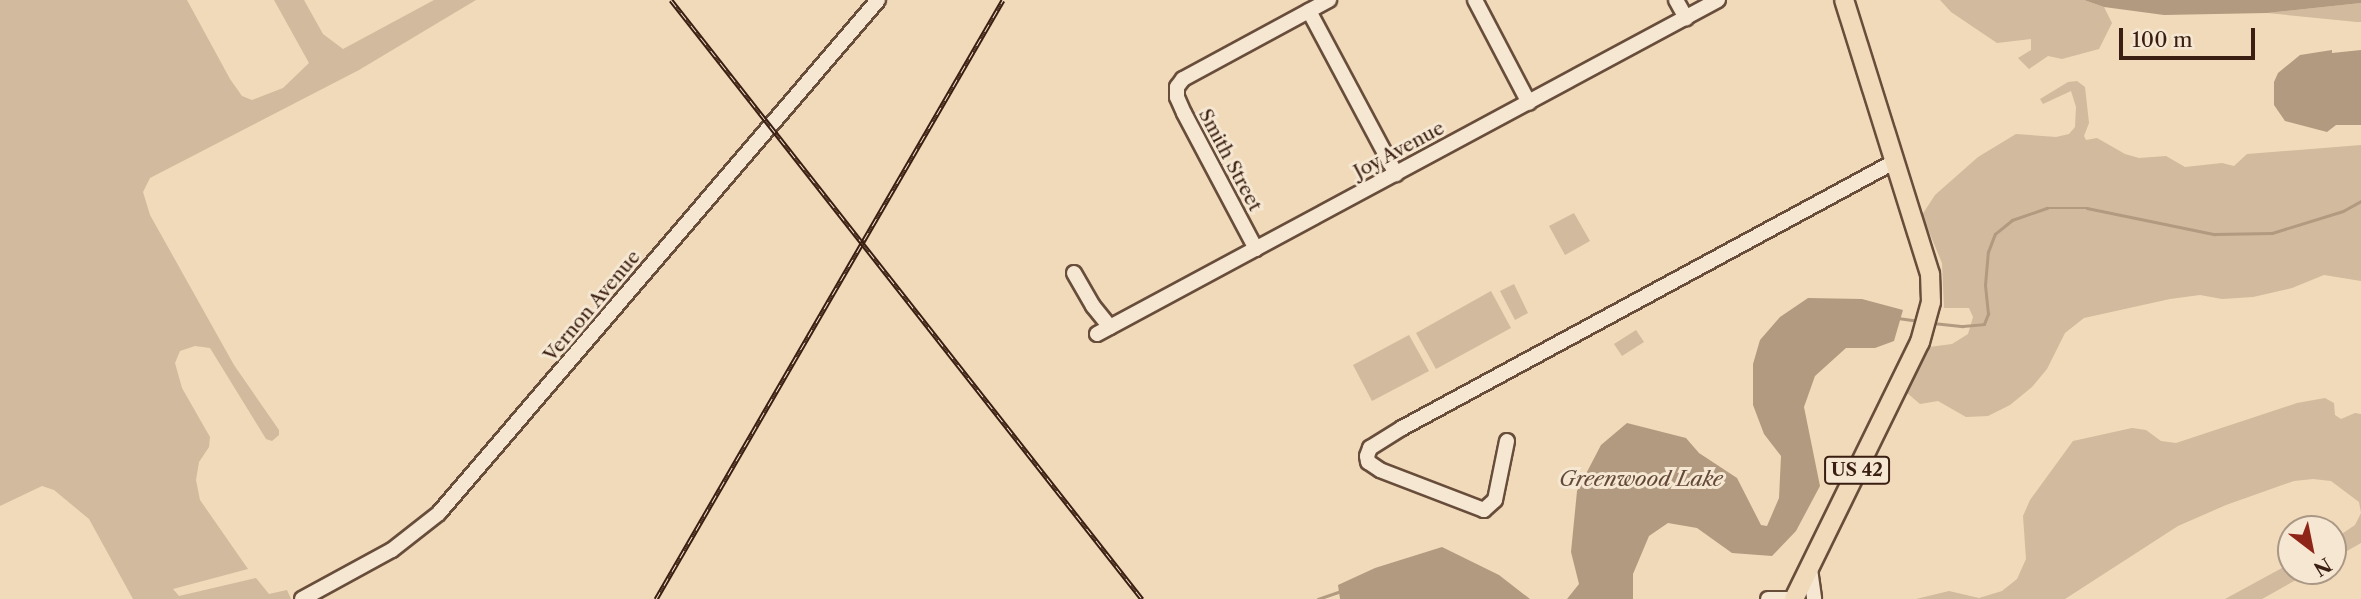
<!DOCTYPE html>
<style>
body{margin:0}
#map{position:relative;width:2361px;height:599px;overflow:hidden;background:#f0daba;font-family:"Libre Caslon Text",serif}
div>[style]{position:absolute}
.green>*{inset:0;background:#d1ba9d}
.water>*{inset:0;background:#b29a81}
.stream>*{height:2.5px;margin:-1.25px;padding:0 1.25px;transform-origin:1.25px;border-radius:1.25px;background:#b29a81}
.roads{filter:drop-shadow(2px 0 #684d3b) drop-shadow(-2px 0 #684d3b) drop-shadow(0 2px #684d3b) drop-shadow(0 -2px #684d3b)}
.minor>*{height:14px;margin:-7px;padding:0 7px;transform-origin:7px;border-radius:7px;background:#f5e7d2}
.major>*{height:18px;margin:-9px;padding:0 9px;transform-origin:9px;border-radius:9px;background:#f0daba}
.rail>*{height:5px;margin-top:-2.5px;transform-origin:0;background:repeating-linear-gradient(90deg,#f5e7d2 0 8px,#3a1e11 0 16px);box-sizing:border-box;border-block:2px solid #3a1e11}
span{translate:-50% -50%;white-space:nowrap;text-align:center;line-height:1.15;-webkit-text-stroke:6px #f5e7d2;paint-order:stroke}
.shield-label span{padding:2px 5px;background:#f5e7d2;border:2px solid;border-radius:5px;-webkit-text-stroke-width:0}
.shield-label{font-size:18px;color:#3a1e11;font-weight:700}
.street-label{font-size:19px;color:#3a1e11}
.water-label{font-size:21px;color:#644938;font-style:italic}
.north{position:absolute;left:2277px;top:515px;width:70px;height:70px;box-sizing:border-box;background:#f5e7d2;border:2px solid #aa9785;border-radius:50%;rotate:148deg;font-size:19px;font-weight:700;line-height:28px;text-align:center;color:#3a1e11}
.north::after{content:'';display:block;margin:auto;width:24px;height:32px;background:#8f2418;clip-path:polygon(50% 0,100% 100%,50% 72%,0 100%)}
.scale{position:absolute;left:2119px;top:28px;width:136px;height:32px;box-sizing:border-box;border:4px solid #3a1e11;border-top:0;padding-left:9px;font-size:21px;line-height:24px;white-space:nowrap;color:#3a1e11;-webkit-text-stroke:5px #f5e7d2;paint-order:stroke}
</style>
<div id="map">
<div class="green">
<div style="clip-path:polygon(0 0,187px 0,230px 79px,242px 96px,252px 100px,283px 88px,309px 63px,274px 0,304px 0,323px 34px,343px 49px,434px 0,476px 0,359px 70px,150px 178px,143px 192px,150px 215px,234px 365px,279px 430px,279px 435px,272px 441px,266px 439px,210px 348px,195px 346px,180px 351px,175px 363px,182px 388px,210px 437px,209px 447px,199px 462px,196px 480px,200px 500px,248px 569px,173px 589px,179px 596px,256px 578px,269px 594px,287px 590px,291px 599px,133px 599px,89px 519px,54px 490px,42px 486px,0 506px)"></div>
<div style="clip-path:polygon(1940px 0,2084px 0,2104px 7px,2112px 23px,2099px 49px,2062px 59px,2048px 56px,2029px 69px,2018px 58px,2031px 50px,2031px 39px,1997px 43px,1951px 12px)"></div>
<div style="clip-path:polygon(2361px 3px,2361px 22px,2357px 22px,2267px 13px)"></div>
<div style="clip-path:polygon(2077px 81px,2085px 87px,2089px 123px,2084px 136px,2086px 140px,2097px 138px,2125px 154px,2139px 158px,2166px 156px,2185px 167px,2222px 163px,2234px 166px,2247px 154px,2361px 145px,2361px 281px,2324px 275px,2292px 288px,2253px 297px,2222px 299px,2200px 295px,2170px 299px,2084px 318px,2065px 333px,2047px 369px,2032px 387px,2010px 405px,1988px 416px,1966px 417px,1938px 401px,1920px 404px,1906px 392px,1929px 347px,1952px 344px,1968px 334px,1973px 317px,1969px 308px,1944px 308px,1942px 263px,1922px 215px,1935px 195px,1978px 157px,2016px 134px,2056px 137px,2069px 134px,2075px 127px,2076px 107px,2071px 91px,2043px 104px,2040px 99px,2068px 82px)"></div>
<div style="clip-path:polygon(1574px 213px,1590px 241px,1565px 255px,1549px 226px)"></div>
<div style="clip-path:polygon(1514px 284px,1528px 313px,1515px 320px,1500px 291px)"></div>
<div style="clip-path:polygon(1491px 291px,1511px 328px,1436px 369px,1416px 333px)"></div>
<div style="clip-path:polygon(1636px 330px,1644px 342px,1622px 356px,1614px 344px)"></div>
<div style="clip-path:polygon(1409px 335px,1429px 371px,1372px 401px,1353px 365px)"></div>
<div style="clip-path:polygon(2325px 398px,2334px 403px,2335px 415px,2341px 419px,2355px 413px,2361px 414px,2361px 543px,2333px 559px,2333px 540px,2355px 525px,2361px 513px,2359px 502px,2331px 481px,2313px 479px,2294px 481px,2226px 505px,2178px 526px,2065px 599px,1916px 599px,1949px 591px,1979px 598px,2002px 591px,2017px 579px,2026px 559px,2023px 516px,2030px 500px,2073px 441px,2132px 428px,2146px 430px,2161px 441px,2176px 443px,2297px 403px)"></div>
<div style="clip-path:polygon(2291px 563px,2291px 571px,2312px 571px,2262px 599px,2225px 599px)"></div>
</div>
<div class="water">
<div style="clip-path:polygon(2084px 0,2361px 0,2361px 3px,2267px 13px,2164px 15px,2104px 7px)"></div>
<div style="clip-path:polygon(2332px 50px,2332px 53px,2361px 50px,2361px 125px,2336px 125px,2327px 132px,2285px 121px,2274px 105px,2274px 82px,2278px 73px,2300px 55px)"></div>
<div style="clip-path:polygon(1808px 298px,1862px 299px,1903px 310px,1894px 341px,1875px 348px,1846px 348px,1815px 376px,1804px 407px,1820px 486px,1796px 531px,1772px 556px,1732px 553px,1697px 528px,1668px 523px,1649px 536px,1633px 574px,1633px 599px,1567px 599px,1579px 584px,1571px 552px,1577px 491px,1601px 445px,1627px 423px,1686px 438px,1699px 453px,1737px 478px,1761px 525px,1767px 526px,1779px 498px,1781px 456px,1764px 434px,1753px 405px,1753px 364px,1760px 340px,1780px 317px)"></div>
<div style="clip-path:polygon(1442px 547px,1499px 575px,1530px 599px,1340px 599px,1338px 585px,1375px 568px)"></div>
</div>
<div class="stream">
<div style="left:1898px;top:318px;width:21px;rotate:8deg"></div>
<div style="left:1933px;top:323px;width:30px;rotate:6deg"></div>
<div style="left:1963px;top:326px;width:21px;rotate:-5deg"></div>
<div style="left:1984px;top:324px;width:11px;rotate:-68deg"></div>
<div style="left:1988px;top:314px;width:29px;rotate:-96deg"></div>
<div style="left:1985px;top:285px;width:33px;rotate:-85deg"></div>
<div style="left:1988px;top:252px;width:19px;rotate:-69deg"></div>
<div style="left:1995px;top:234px;width:22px;rotate:-39deg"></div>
<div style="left:2012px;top:220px;width:37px;rotate:-19deg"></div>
<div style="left:2047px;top:208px;width:40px"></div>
<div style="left:2087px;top:208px;width:130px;rotate:11.6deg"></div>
<div style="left:2214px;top:234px;width:58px;rotate:-1deg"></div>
<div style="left:2272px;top:233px;width:74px;rotate:-17.2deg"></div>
<div style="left:2343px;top:211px;width:21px;rotate:-29deg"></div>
<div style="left:1318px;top:599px;width:24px;rotate:-19deg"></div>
</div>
<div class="roads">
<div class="minor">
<div style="left:1475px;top:0;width:116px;rotate:62.3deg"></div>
<div style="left:1676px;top:0;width:21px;rotate:61deg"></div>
<div style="left:1309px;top:11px;width:185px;rotate:61.9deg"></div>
<div style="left:1256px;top:249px;width:154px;rotate:-117.9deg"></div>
<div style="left:1184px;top:113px;width:17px;rotate:-114deg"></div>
<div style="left:1177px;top:97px;width:10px;rotate:-90deg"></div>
<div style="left:1177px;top:87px;width:10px;rotate:-53deg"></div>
<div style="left:1183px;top:79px;width:166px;rotate:-28.4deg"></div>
<div style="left:1074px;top:273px;width:38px;rotate:60deg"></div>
<div style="left:1093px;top:306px;width:27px;rotate:51deg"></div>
<div style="left:1097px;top:334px;width:705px;rotate:-28.27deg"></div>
<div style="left:1507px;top:441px;width:60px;rotate:101.5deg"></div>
<div style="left:1495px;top:500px;width:15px;rotate:138deg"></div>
<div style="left:1484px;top:510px;width:111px;rotate:-159deg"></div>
<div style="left:1380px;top:470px;width:14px;rotate:-146deg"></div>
<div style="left:1368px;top:462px;width:6px;rotate:-99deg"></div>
<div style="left:1367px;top:456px;width:9px;rotate:-69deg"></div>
<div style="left:1370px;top:448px;width:38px;rotate:-32deg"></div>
<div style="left:1402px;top:428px;width:559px;rotate:-28.4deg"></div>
<div style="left:1810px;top:569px;width:30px;rotate:82deg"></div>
<div style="left:302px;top:599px;width:102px;rotate:-28.6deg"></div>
<div style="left:392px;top:550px;width:60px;rotate:-38.2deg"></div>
<div style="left:439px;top:513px;width:675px;rotate:-49.44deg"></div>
<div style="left:1768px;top:599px;width:20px"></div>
</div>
<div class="major">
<div style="left:1794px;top:599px;width:286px;rotate:-63.9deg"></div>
<div style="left:1920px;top:342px;width:41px;rotate:-74.6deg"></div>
<div style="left:1931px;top:302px;width:28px;rotate:-92deg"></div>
<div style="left:1930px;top:274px;width:287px;rotate:-107.4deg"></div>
</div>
</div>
<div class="rail">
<div style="left:671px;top:0;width:762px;rotate:51.82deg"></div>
<div style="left:656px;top:599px;width:692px;rotate:-59.92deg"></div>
</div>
<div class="shield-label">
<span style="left:1857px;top:470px">US 42</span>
</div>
<div class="street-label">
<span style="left:1399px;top:150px;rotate:-28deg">Joy Avenue</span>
<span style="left:1230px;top:160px;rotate:62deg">Smith Street</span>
<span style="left:592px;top:306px;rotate:-50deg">Vernon Avenue</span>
</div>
<div class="water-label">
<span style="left:1641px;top:479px">Greenwood Lake</span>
</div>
<div class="north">N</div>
<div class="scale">100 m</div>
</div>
